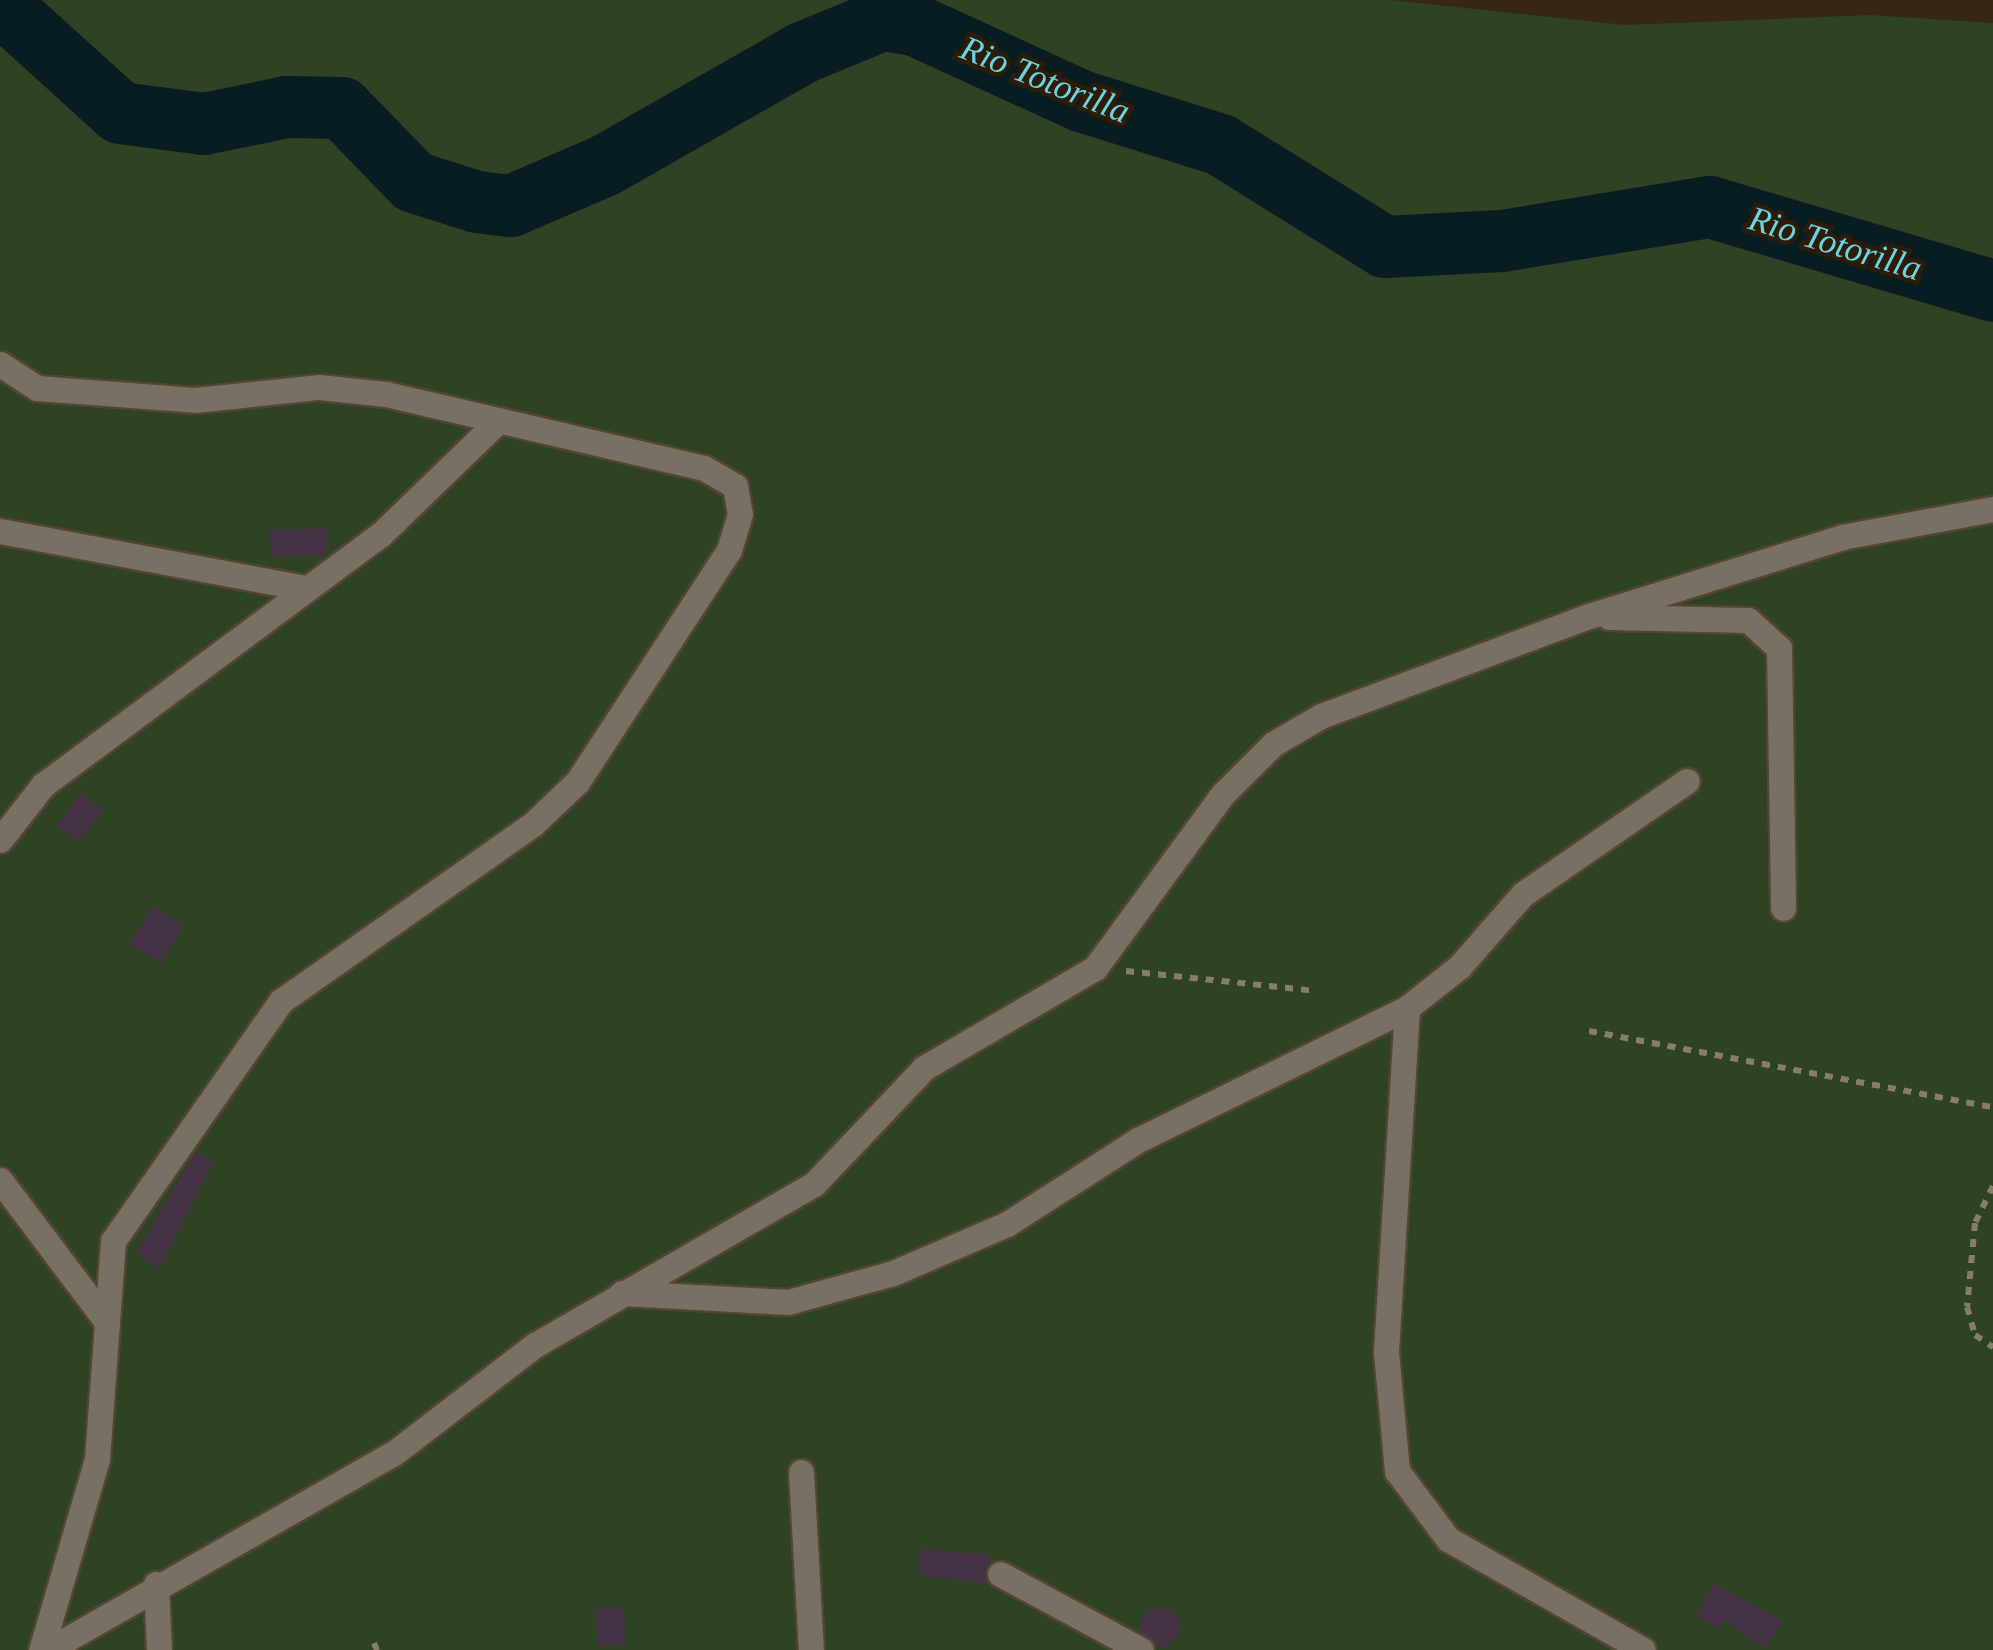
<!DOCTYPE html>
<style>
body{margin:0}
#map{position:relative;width:1993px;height:1650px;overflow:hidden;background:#372712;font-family:"Times New Roman",serif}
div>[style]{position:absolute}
.green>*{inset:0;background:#2d4323}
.river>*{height:62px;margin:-31px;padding:0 31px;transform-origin:31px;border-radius:31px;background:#081d21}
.building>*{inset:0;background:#463245}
.round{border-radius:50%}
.path>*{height:6px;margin-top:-3px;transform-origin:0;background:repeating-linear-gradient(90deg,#897c6a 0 8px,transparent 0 16px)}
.roads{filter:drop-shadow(2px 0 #544531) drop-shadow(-2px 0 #544531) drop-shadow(0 2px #544531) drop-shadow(0 -2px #544531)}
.minor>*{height:25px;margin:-12.5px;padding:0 12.5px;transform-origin:12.5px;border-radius:12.5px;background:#786f65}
span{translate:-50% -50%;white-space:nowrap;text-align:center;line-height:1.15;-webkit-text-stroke:9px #2d1d08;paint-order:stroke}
.water-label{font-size:35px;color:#6bd4e6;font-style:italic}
</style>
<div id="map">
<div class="green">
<div style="clip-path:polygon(0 0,1391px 0,1625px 25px,1869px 15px,1993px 23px,1993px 1650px,0 1650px)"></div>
</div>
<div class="river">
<div style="left:0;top:4px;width:162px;rotate:42.2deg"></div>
<div style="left:120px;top:113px;width:85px;rotate:7.5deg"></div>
<div style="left:204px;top:124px;width:85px;rotate:-11.6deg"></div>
<div style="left:287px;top:107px;width:55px;rotate:1deg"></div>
<div style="left:342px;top:108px;width:103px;rotate:45.8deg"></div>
<div style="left:414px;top:182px;width:66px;rotate:17.6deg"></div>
<div style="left:477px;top:202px;width:34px;rotate:7deg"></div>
<div style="left:511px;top:206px;width:103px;rotate:-23.3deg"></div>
<div style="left:606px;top:165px;width:226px;rotate:-29.7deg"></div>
<div style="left:802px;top:53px;width:87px;rotate:-22.2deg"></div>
<div style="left:883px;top:20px;width:32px;rotate:9deg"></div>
<div style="left:915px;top:25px;width:183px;rotate:24.6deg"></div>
<div style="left:1081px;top:101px;width:147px;rotate:17.4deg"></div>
<div style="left:1221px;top:145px;width:193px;rotate:31.9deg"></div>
<div style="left:1385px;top:247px;width:117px;rotate:-2.9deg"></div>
<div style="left:1502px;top:241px;width:211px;rotate:-9.3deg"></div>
<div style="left:1710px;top:207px;width:295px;rotate:16.5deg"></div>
</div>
<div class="building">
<div style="clip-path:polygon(327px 528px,326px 555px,271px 557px,270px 530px)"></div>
<div style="clip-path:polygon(81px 793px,104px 810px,78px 842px,56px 826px)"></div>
<div style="clip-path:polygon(152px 906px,184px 926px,162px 963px,129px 944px)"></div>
<div style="clip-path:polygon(195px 1152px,214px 1161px,160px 1268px,135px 1254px)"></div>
<div style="clip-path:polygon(921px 1548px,990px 1555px,987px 1583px,918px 1576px)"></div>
<div style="clip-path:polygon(1714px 1583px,1783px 1621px,1765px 1648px,1725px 1621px,1720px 1629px,1696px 1616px)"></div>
<div class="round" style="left:1140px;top:1607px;width:40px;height:40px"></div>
<div style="clip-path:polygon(624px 1607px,626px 1645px,597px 1646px,596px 1608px)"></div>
</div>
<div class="path">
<div style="left:1126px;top:971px;width:190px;rotate:6deg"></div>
<div style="left:1589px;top:1031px;width:411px;rotate:10.7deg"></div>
<div style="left:1993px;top:1186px;width:41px;rotate:115.9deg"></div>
<div style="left:1975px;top:1223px;width:84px;rotate:95.4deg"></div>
<div style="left:1967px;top:1307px;width:29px;rotate:74deg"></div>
<div style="left:1975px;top:1335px;width:22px;rotate:34deg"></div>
<div style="left:374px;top:1643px;width:8px;rotate:67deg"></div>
</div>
<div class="roads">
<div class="minor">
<div style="left:0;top:364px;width:44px;rotate:33deg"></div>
<div style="left:37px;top:388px;width:158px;rotate:4.3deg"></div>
<div style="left:195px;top:400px;width:125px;rotate:-6deg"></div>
<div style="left:319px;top:387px;width:67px;rotate:6deg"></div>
<div style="left:386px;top:394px;width:326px;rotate:13.1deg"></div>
<div style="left:704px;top:468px;width:36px;rotate:30deg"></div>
<div style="left:735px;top:486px;width:28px;rotate:80deg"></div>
<div style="left:740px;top:514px;width:38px;rotate:107deg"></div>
<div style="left:729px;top:550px;width:277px;rotate:123.2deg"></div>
<div style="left:577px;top:782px;width:61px;rotate:136.3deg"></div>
<div style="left:533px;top:824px;width:308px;rotate:144.9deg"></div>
<div style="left:281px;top:1001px;width:293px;rotate:125deg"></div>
<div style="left:113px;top:1241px;width:219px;rotate:94.2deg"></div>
<div style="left:97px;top:1459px;width:199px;rotate:106.3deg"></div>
<div style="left:0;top:531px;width:309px;rotate:10.6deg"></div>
<div style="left:1609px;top:617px;width:139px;rotate:1.2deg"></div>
<div style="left:1748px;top:620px;width:42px;rotate:42.1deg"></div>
<div style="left:1779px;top:648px;width:260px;rotate:89.1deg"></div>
<div style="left:0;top:840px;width:70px;rotate:-52deg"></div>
<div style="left:43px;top:785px;width:420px;rotate:-36.6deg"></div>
<div style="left:380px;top:535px;width:165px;rotate:-44deg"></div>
<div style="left:1407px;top:1008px;width:345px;rotate:93.5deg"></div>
<div style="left:1386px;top:1352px;width:120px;rotate:84.7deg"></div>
<div style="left:1397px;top:1471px;width:85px;rotate:53.1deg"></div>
<div style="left:1448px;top:1539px;width:224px;rotate:29.6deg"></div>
<div style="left:0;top:1180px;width:173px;rotate:53deg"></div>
<div style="left:622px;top:1293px;width:166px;rotate:3.1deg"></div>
<div style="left:788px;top:1302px;width:109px;rotate:-15.4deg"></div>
<div style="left:893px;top:1273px;width:124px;rotate:-23.3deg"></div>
<div style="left:1007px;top:1224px;width:156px;rotate:-32.7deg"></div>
<div style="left:1138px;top:1140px;width:300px;rotate:-26.1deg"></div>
<div style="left:1407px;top:1008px;width:66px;rotate:-38.3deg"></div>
<div style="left:1459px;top:967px;width:97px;rotate:-48.8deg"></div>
<div style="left:1523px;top:894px;width:199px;rotate:-34.6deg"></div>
<div style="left:801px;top:1472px;width:178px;rotate:86.8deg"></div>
<div style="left:1000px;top:1574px;width:160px;rotate:28.3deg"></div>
<div style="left:156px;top:1584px;width:66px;rotate:87.4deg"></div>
<div style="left:48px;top:1650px;width:398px;rotate:-29.7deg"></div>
<div style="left:394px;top:1453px;width:178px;rotate:-37.5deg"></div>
<div style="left:535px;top:1345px;width:322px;rotate:-30deg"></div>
<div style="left:814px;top:1184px;width:160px;rotate:-46.5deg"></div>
<div style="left:924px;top:1068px;width:198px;rotate:-30.3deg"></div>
<div style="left:1095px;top:968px;width:216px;rotate:-53.7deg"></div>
<div style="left:1223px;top:794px;width:71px;rotate:-45deg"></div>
<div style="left:1273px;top:744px;width:56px;rotate:-30.3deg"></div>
<div style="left:1321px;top:716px;width:286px;rotate:-20.5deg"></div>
<div style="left:1589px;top:616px;width:265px;rotate:-17.3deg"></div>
<div style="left:1842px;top:537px;width:154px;rotate:-10.5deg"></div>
</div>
</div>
<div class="water-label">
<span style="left:1045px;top:80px;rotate:22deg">Rio Totorilla</span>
<span style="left:1835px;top:244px;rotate:17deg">Rio Totorilla</span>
</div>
</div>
